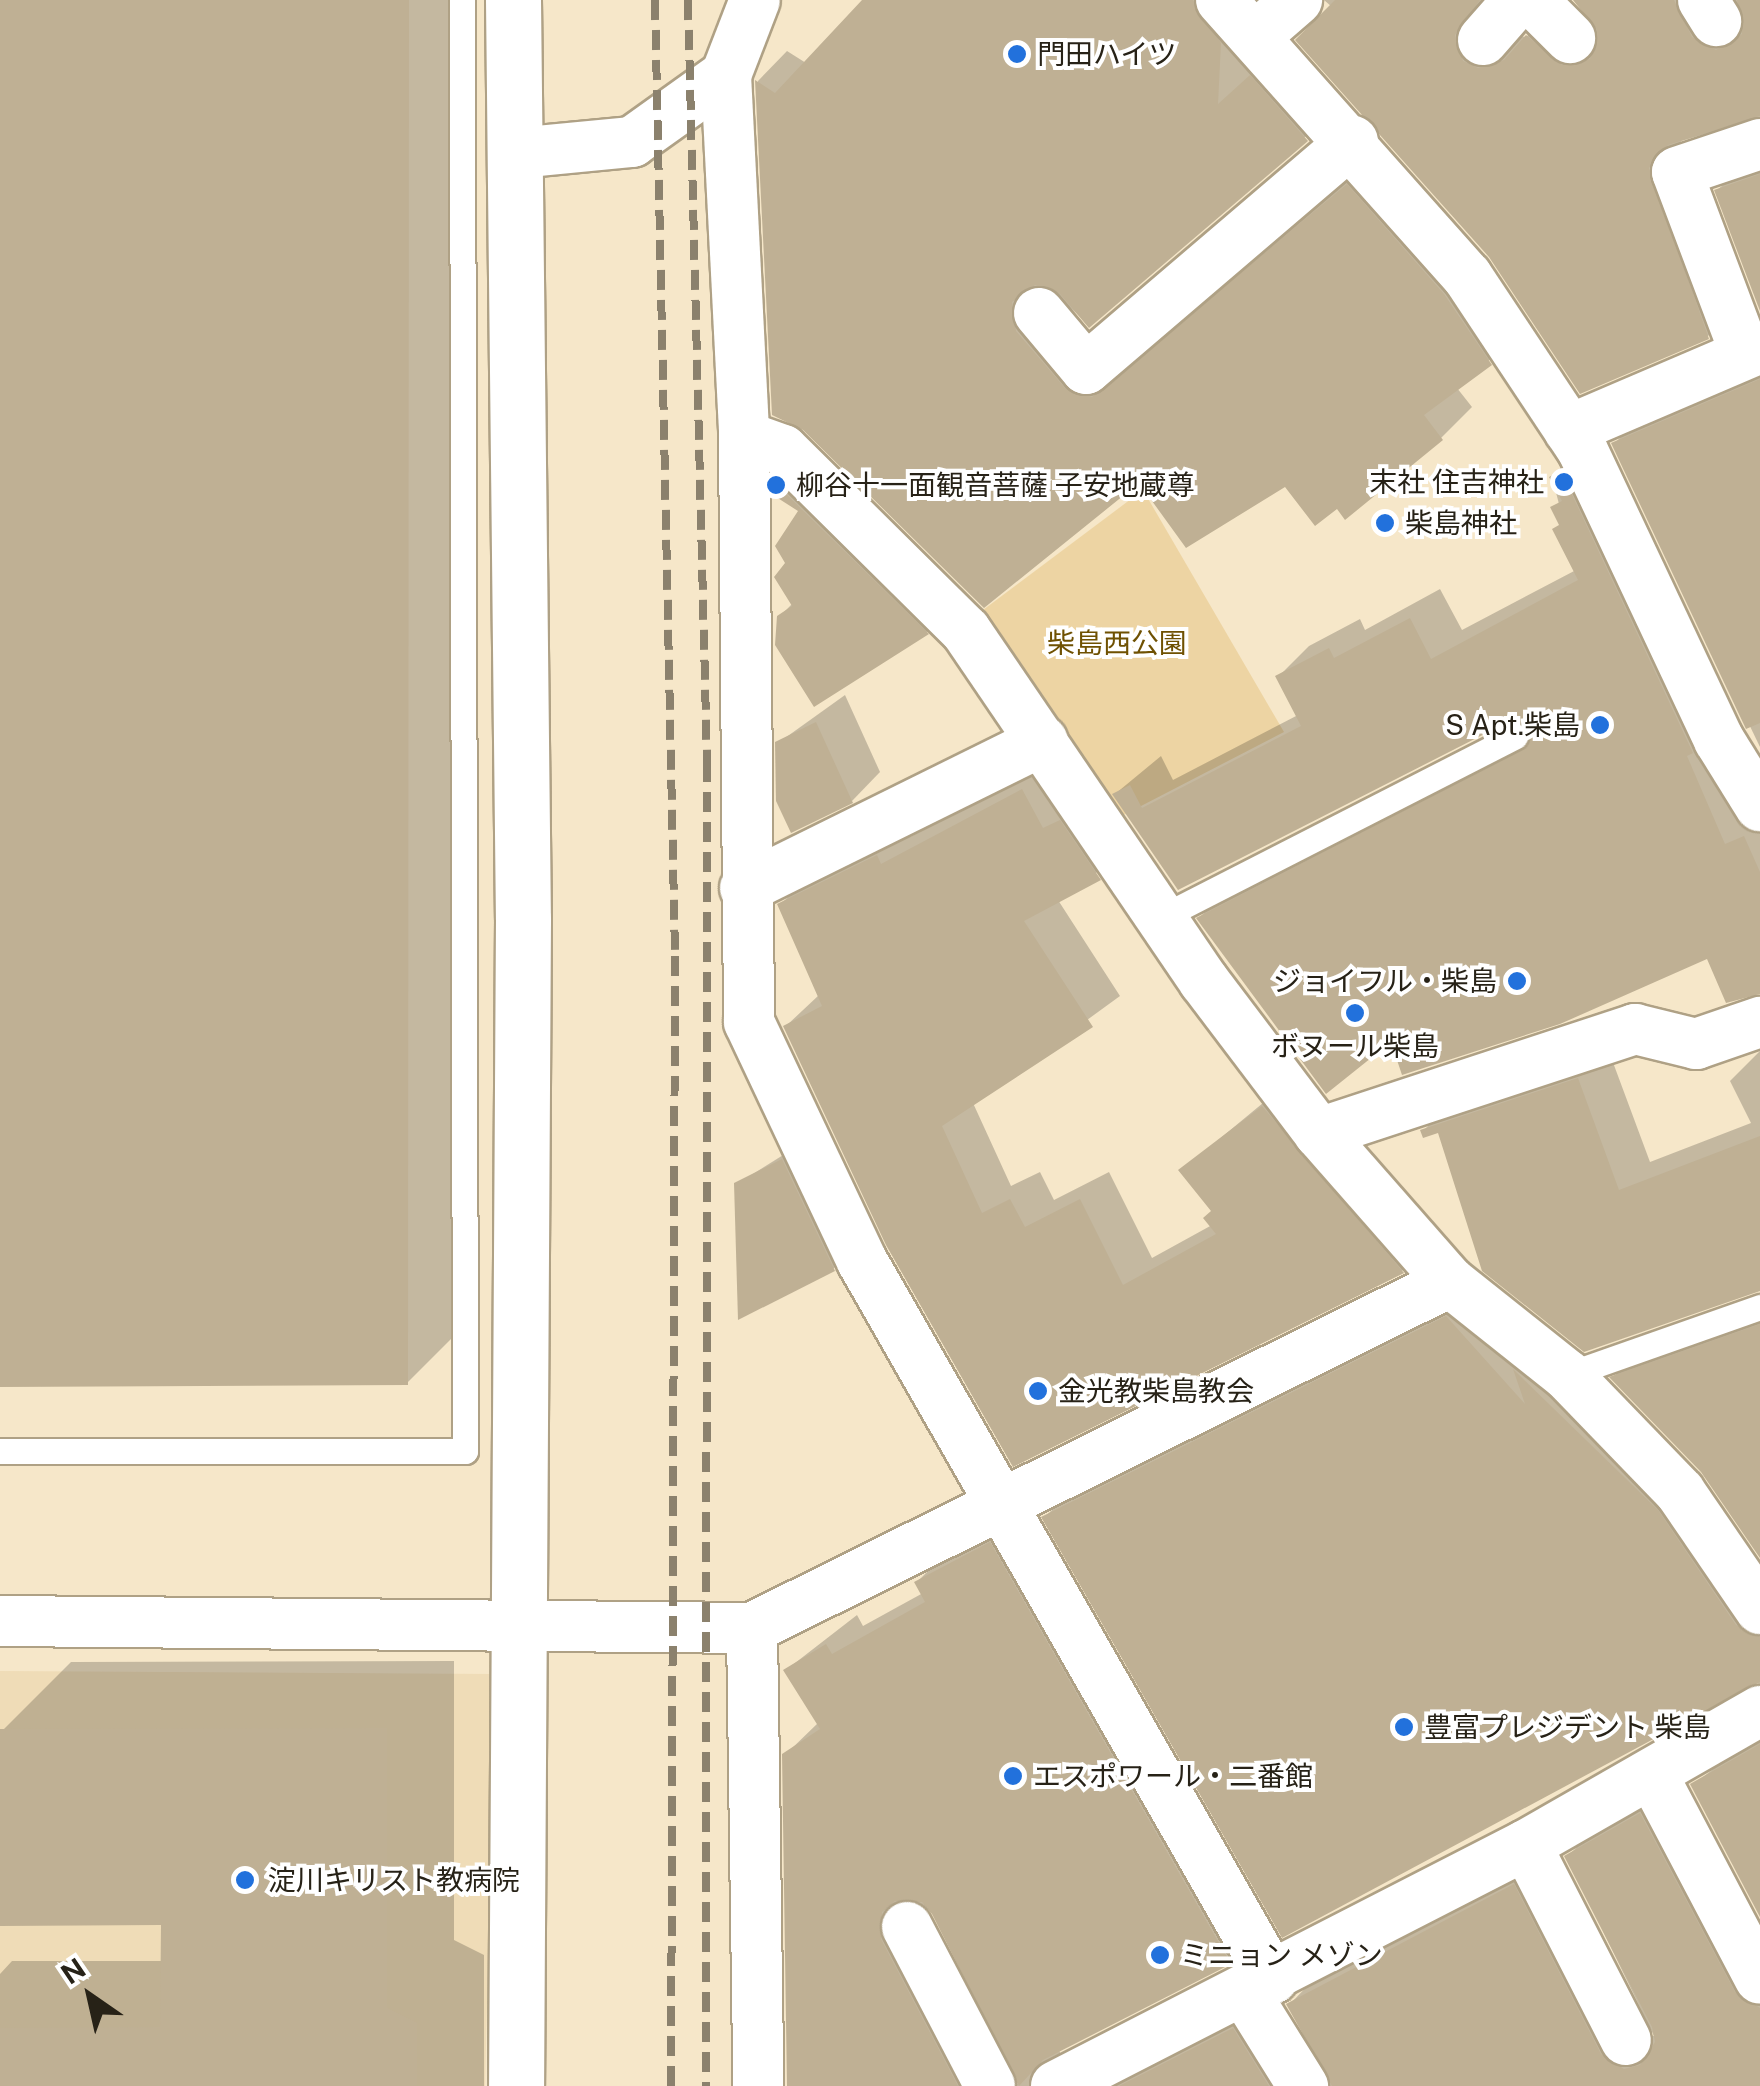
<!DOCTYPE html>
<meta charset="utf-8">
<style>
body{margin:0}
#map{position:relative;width:1760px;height:2086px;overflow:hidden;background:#f6e7c9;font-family:"Public Sans","Noto Sans JP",sans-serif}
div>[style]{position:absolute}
.built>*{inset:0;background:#efdcb7}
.green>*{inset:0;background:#edd4a3}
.shadow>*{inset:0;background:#0003}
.building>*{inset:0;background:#bfb094}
.roads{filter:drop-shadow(2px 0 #afa185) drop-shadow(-2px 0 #afa185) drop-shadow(0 2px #afa185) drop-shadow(0 -2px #afa185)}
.service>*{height:25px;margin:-12.5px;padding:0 12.5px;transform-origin:12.5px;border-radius:12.5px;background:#fff}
.minor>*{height:50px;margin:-25px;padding:0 25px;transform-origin:25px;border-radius:25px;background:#fff}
.tertiary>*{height:55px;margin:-27.5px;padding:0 27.5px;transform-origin:27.5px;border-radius:27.5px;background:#fff}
.rail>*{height:8px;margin-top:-4px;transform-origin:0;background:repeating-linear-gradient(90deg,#8b816d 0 20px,transparent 0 30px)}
.dots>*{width:28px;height:28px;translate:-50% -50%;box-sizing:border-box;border:5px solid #fff;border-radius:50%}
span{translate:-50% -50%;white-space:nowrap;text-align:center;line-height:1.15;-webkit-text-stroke:8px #fff;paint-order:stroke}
.poi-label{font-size:28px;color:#272217}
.left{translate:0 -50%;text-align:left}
.right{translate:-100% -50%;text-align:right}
.park-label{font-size:28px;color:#6f5102}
.north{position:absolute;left:40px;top:1946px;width:100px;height:100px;-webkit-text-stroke:8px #fff;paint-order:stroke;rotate:326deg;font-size:28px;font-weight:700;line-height:40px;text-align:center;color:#272217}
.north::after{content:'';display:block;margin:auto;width:35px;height:45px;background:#272217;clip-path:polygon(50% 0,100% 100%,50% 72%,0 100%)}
</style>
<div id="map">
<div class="built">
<div style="clip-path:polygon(0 1671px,495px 1674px,485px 2086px,0 2086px)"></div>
</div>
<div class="green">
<div style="clip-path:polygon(1143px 490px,1284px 732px,1116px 819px,979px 613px)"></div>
</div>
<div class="shadow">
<div style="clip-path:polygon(0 0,461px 0,460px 1330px,407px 1383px,0 1384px)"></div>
<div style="clip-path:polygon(866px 0,1240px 0,1337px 109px,1090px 325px,1044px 285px,1047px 301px,1125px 368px,1378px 156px,1520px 333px,1457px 388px,1472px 407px,1441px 438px,1337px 505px,1286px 484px,1140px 479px,805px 427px,774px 414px,758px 81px,787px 51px,806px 63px)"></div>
<div style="clip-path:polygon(1324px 0,1488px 0,1495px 32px,1526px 37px,1558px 6px,1593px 37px,1593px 17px,1574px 0,1719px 0,1747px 20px,1735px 0,1760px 0,1760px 118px,1681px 141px,1679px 150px,1738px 306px,1707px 337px)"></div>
<div style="clip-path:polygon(1760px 155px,1760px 304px,1717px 190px)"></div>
<div style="clip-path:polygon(1760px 361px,1760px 747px,1614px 444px,1644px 413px)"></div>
<div style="clip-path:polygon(812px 445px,964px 595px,927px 632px,779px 617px,793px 603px,788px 563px,802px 510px,776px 494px,776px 482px)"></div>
<div style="clip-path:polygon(1582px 447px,1760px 777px,1760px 992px,1709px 956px,1392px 1038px,1199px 918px,1229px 888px,1532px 726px,1507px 719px,1179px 887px,1115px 794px,1161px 756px,1173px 780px,1298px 715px,1278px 677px,1309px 646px,1360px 619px,1365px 630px,1440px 589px,1462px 630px,1576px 570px,1552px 477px)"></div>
<div style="clip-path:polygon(845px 695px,880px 772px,852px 801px,778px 743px)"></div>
<div style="clip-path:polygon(1051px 762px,1128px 850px,1058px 900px,1120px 996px,973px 1103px,1011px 1186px,1040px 1172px,1054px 1200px,1109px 1172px,1152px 1258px,1212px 1225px,1213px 1211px,1182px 1170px,1292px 1079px,1431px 1242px,1402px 1271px,1014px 1463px,786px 1026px,819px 995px,780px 905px,809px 876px,906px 828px,910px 837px)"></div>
<div style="clip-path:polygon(1608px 1049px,1650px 1162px,1751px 1123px,1730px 1081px,1760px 1051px,1760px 1290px,1439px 1130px,1423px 1131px,1454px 1100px)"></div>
<div style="clip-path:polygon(796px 1147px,847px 1255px,833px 1269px,737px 1184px)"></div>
<div style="clip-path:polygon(1478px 1287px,1760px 1585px,1760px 1684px,1045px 1517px,1075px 1487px)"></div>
<div style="clip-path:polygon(1760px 1306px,1760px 1554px,1706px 1474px,1613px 1377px,1643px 1348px)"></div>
<div style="clip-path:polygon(evenodd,1021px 1514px,1260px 1931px,1230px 1962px,1059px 2050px,1072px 2081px,1264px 1999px,1310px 2072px,1330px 2077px,1289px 2005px,1319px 1974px,1544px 1855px,1642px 2035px,1654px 2036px,1567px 1857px,1598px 1826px,1671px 1784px,1760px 1953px,1760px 2086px,789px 2086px,785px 1755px,819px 1722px,786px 1670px,857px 1615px,863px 1626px,923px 1593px,917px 1582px,947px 1552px,1021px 1514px,911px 1904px,934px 1911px,1018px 2077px,995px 2070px,911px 1904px)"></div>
<div style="clip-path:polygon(454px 1661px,454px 1940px,484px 1955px,484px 2086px,0 2086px,0 1974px,12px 1961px,163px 1961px,164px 1923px,3px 1730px,71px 1662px)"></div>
<div style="clip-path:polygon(1760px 1732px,1760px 1912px,1693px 1785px)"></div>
</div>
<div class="building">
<div style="clip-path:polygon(0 0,409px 0,408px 1385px,0 1387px)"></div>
<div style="clip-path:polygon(862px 0,1193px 0,1221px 43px,1218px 104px,1250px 75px,1308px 141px,1089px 328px,1060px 294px,1035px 285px,1012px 302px,1016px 331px,1065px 388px,1092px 397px,1347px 184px,1444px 294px,1492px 365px,1424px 415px,1443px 440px,1345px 520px,1337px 509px,1315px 526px,1285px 487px,1186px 548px,1139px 483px,984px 608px,803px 430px,772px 415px,755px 80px,775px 93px)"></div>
<div style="clip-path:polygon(1335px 0,1480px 0,1455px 35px,1463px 61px,1478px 68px,1504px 60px,1526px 35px,1562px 65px,1590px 59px,1597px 30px,1573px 0,1674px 0,1692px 37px,1716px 50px,1742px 34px,1737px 0,1760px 0,1760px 116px,1668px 145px,1649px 168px,1709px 339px,1580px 394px,1489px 257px,1295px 40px)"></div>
<div style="clip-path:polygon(1760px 174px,1760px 311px,1714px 190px)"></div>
<div style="clip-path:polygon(1760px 379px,1760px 723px,1746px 729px,1611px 443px)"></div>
<div style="clip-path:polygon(1561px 471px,1693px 753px,1687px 756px,1725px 844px,1744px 836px,1760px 872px,1760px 994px,1726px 1003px,1707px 959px,1560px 1024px,1402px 1075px,1391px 1042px,1326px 1094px,1196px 918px,1522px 750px,1529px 728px,1508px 722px,1178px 890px,1112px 794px,1130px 785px,1142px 808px,1301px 726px,1275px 676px,1329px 648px,1334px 658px,1410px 618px,1431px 659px,1578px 580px,1552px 529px,1559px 525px,1550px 507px,1562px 501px,1549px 477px)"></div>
<div style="clip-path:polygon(773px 481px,929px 634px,814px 707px,775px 645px,777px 616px,792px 606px,774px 577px,785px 563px,775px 546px,798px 511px,773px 495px)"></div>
<div style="clip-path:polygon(816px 722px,853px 803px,791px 833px,776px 801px,775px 742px)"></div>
<div style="clip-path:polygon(1022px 789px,1043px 828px,1060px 820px,1101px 880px,1024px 921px,1093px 1027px,942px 1126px,982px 1213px,1010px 1199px,1025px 1227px,1080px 1199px,1123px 1285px,1216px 1234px,1203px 1218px,1211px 1211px,1178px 1170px,1262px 1106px,1404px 1273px,1013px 1467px,886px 1245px,783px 1026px,822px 1006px,777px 904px,877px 855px,881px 864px)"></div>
<div style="clip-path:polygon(1578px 1078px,1619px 1190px,1760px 1136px,1760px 1291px,1584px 1352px,1482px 1271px,1438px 1133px,1423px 1138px,1420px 1130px)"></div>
<div style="clip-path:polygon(782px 1159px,835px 1271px,738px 1320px,734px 1183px)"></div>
<div style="clip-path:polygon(1446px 1316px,1525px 1404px,1513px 1369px,1658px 1510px,1736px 1625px,1760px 1637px,1760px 1682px,1282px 1938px,1041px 1517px)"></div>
<div style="clip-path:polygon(1760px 1324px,1760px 1558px,1701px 1472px,1609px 1377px)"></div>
<div style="clip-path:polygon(990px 1542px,1231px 1964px,1043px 2060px,1019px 2086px,932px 1914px,922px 1902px,895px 1901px,882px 1912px,881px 1939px,958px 2086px,787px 2086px,782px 1754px,820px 1729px,783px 1670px,826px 1644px,832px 1654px,925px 1602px,914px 1582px)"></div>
<div style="clip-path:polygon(387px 1728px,387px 2008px,417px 2023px,417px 2086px,0 2086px,0 2028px,160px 2027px,161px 1925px,0 1926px,0 1729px)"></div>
<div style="clip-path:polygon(1760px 1744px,1760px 1917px,1690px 1784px)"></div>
<div style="clip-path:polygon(1640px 1813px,1735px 1992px,1760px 2008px,1760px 2086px,1332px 2086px,1286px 2004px,1514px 1884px,1601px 2054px,1624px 2069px,1640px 2065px,1655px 2042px,1652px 2027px,1564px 1856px)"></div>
<div style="clip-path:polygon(1233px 2028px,1269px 2086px,1119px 2086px)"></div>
</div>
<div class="roads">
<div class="service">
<div style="left:1160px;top:918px;width:399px;rotate:-27.1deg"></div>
<div style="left:1567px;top:1375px;width:205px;rotate:-19.4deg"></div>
<div style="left:0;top:1451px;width:465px"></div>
<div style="left:465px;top:1451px;width:1451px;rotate:-90.12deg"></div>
</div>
<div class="minor">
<div style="left:1221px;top:0;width:370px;rotate:48.3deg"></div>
<div style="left:1467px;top:276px;width:208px;rotate:56.4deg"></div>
<div style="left:1582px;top:449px;width:322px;rotate:64.8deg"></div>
<div style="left:1719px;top:740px;width:78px;rotate:58.2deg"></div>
<div style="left:1532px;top:0;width:54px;rotate:45deg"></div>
<div style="left:1703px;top:0;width:25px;rotate:58deg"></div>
<div style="left:1258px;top:34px;width:52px;rotate:-41.1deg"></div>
<div style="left:1483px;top:40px;width:53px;rotate:-48.8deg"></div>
<div style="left:726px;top:75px;width:361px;rotate:87.1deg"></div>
<div style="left:744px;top:436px;width:41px;rotate:19.7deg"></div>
<div style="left:783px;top:450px;width:257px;rotate:44.7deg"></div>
<div style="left:966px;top:631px;width:423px;rotate:55.8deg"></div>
<div style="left:1204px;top:981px;width:191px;rotate:52.9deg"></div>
<div style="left:1319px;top:1133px;width:198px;rotate:48.7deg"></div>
<div style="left:1450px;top:1282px;width:149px;rotate:38.5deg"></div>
<div style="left:1567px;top:1375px;width:163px;rotate:46deg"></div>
<div style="left:1680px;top:1492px;width:142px;rotate:55.6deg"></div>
<div style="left:517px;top:153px;width:116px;rotate:-5.5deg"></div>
<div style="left:632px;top:142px;width:115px;rotate:-35.5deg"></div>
<div style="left:726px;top:75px;width:80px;rotate:-68.9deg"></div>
<div style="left:1039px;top:313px;width:73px;rotate:50deg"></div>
<div style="left:1086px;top:369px;width:351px;rotate:-40.5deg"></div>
<div style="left:1745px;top:353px;width:193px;rotate:-110.6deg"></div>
<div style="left:1677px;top:172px;width:88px;rotate:-18.6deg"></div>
<div style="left:1569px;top:430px;width:208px;rotate:-23.2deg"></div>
<div style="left:744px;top:436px;width:586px;rotate:89.51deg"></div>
<div style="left:749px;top:1022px;width:264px;rotate:64.7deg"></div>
<div style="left:862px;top:1261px;width:827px;rotate:60.21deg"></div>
<div style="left:745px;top:888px;width:332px;rotate:-26.3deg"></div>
<div style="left:1319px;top:1133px;width:333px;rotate:-18.2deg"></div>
<div style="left:1635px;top:1029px;width:63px;rotate:13.8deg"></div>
<div style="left:1696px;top:1044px;width:68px;rotate:-19deg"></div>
<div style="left:0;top:1621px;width:752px;rotate:0.53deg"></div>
<div style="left:752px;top:1628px;width:779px;rotate:-26.37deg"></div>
<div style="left:752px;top:1628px;width:458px;rotate:89.2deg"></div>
<div style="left:1653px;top:1776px;width:229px;rotate:62.2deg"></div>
<div style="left:1526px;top:1845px;width:219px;rotate:62.9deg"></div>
<div style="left:907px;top:1927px;width:179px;rotate:62.4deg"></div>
<div style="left:1245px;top:1993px;width:110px;rotate:58.1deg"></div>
<div style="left:1056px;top:2086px;width:528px;rotate:-27.15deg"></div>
<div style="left:1526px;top:1845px;width:270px;rotate:-29.8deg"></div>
</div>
<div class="tertiary">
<div style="left:513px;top:0;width:919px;rotate:89.38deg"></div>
<div style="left:523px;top:919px;width:1167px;rotate:90.34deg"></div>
</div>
</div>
<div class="rail">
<div style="left:655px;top:0;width:956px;rotate:88.8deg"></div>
<div style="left:675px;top:956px;width:1130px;rotate:90.2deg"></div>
<div style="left:688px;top:0;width:762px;rotate:88.57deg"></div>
<div style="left:707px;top:762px;width:1324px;rotate:90.04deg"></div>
</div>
<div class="dots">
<div style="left:1017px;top:54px;background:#2271dc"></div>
<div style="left:1564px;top:482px;background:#2271dc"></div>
<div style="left:776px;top:485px;background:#2271dc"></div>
<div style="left:1385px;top:523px;background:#2271dc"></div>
<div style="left:1600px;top:725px;background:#2271dc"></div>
<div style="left:1517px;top:981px;background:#2271dc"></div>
<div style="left:1355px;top:1013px;background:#2271dc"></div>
<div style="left:1038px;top:1391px;background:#2271dc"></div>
<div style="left:1404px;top:1727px;background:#2271dc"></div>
<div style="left:1013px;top:1776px;background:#2271dc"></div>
<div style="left:245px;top:1880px;background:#2271dc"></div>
<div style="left:1160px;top:1955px;background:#2271dc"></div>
</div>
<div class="poi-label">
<span class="left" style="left:1037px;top:54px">門田ハイツ</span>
<span class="right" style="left:1544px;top:482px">末社 住吉神社</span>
<span class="left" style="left:796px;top:485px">柳谷十一面観音菩薩 子安地蔵尊</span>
<span class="left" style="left:1405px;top:523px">柴島神社</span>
<span class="right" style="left:1580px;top:725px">S Apt.柴島</span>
<span class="right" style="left:1497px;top:981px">ジョイフル・柴島</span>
<span style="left:1355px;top:1046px">ボヌール柴島</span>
<span class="left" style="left:1058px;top:1391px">金光教柴島教会</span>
<span class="left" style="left:1424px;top:1727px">豊富プレジデント 柴島</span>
<span class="left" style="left:1033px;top:1776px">エスポワール・二番館</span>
<span class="left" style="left:268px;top:1880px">淀川キリスト教病院</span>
<span class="left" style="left:1180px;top:1955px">ミニョン メゾン</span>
</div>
<div class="park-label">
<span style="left:1117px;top:643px">柴島西公園</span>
</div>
<div class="north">N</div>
</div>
